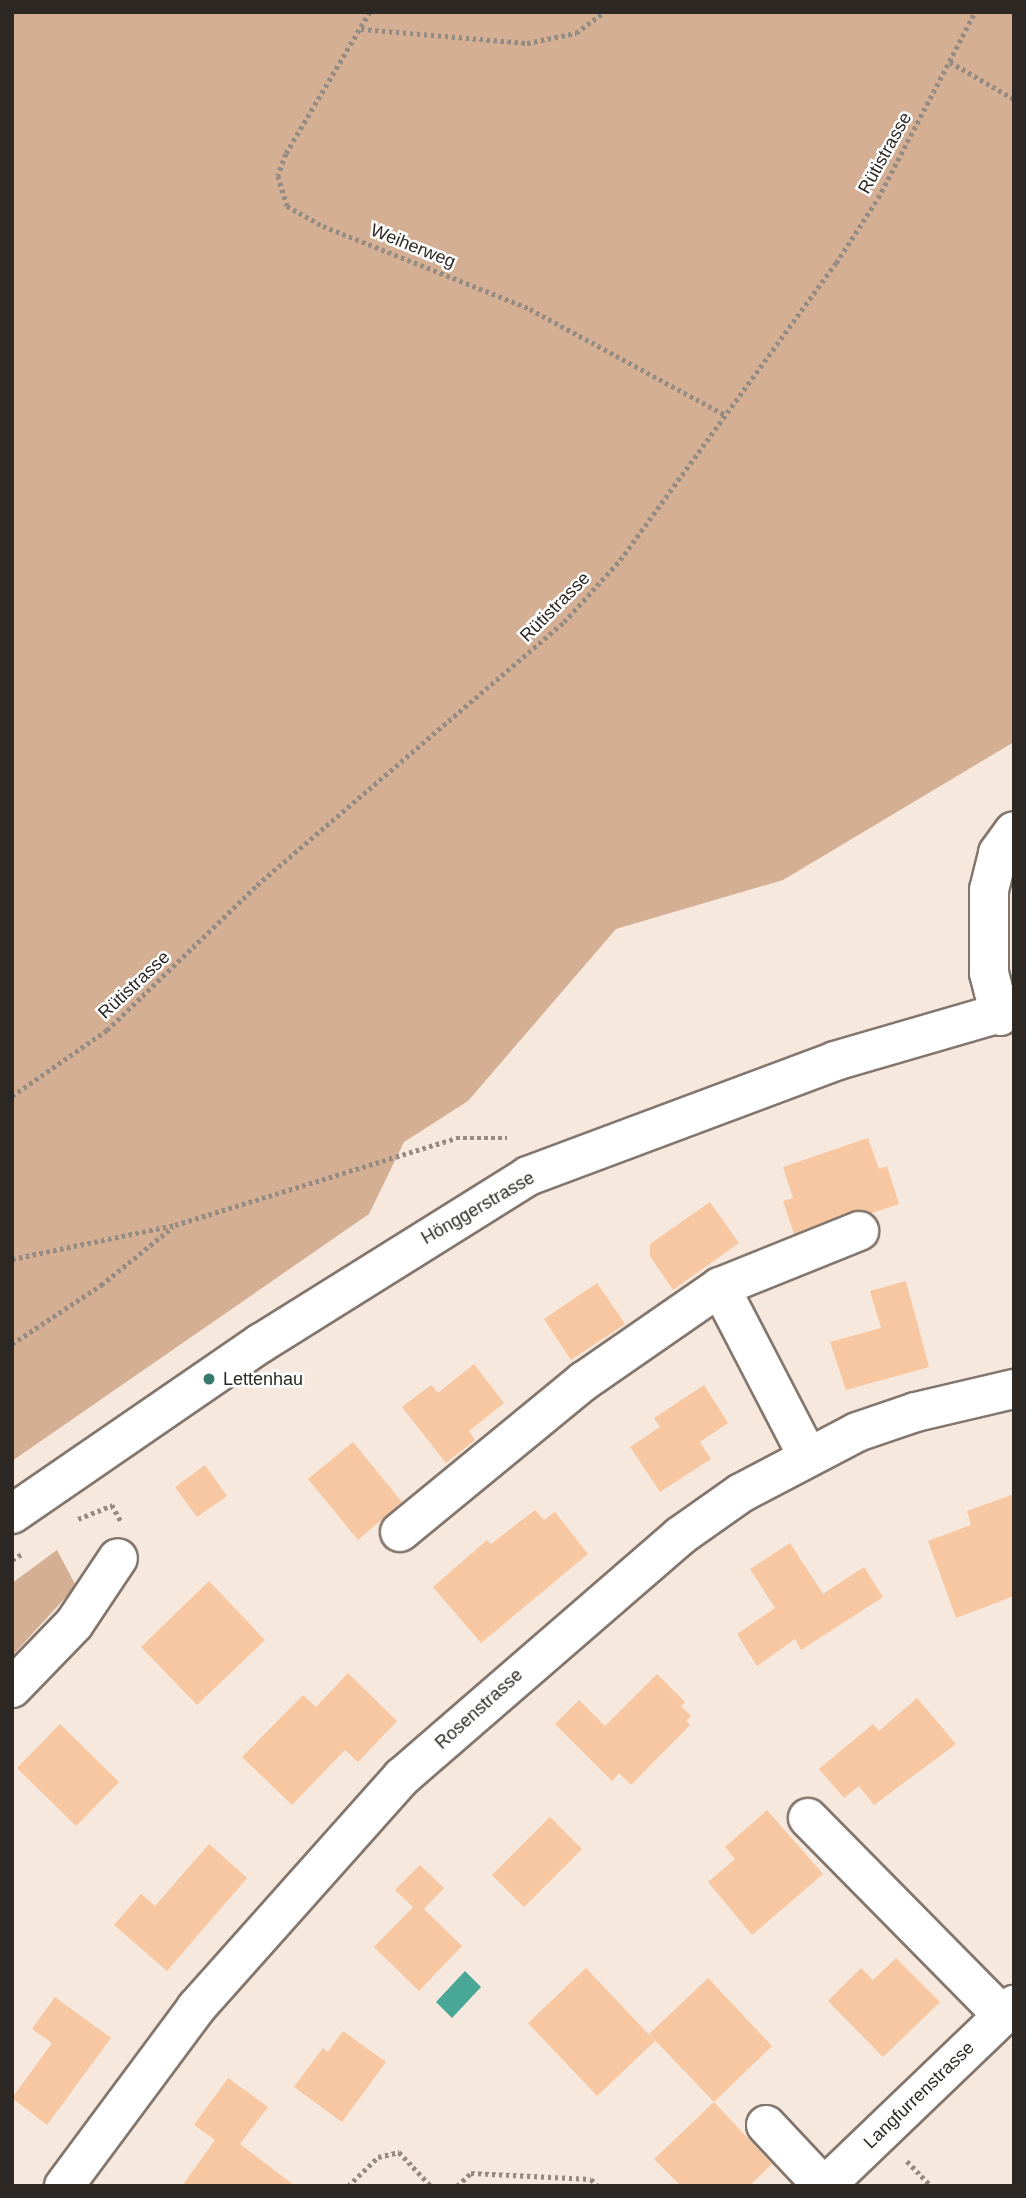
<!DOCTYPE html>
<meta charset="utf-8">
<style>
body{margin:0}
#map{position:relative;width:1026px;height:2198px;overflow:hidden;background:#f6e8dd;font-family:Arial,sans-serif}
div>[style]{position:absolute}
.green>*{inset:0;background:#d4af93}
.water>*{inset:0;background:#48a796}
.building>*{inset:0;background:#f7c7a1}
.path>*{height:4.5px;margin-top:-2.25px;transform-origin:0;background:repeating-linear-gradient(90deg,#948b83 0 3.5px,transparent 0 7px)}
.roads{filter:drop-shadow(2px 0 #83766d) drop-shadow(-2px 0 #83766d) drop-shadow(0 2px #83766d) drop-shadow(0 -2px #83766d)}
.minor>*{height:38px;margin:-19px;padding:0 19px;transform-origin:19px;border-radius:19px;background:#fff}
.major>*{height:38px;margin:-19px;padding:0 19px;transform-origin:19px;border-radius:19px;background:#fff}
.dots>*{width:19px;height:19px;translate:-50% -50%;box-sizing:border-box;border:4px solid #fff;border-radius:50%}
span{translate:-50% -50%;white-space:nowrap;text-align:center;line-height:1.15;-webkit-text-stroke:5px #fff;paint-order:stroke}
.street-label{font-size:18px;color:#2d2824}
.poi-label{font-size:18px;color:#2d2824}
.left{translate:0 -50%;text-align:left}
.frame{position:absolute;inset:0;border:14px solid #2d2824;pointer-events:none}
</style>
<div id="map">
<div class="green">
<div style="clip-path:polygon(12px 12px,1014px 12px,1014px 742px,783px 880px,616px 929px,468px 1101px,404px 1142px,369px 1214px,12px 1461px)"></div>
<div style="clip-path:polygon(57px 1550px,76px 1586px,12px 1656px,12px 1583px)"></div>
</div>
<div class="water">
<div style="clip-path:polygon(465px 1971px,481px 1987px,452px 2018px,436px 2002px)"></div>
</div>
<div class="building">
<div style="clip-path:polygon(868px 1138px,879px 1169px,887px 1166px,899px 1204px,872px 1213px,851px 1211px,794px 1234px,783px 1201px,793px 1198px,783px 1167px)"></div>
<div style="clip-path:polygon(710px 1202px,739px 1243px,673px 1290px,650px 1256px,650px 1244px)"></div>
<div style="clip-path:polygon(906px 1281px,929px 1367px,846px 1390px,830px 1342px,881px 1328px,870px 1291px)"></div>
<div style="clip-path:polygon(597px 1283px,625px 1324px,571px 1360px,544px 1319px)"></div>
<div style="clip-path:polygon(474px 1364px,504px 1403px,469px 1431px,475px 1440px,446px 1463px,402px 1407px,431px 1385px,438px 1393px)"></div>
<div style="clip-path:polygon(704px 1385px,728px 1423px,700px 1442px,711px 1459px,660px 1492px,630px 1447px,660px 1427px,654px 1418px)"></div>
<div style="clip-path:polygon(353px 1442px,402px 1502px,358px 1540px,308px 1479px)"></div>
<div style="clip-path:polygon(205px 1465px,227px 1496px,197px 1517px,175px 1487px)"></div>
<div style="clip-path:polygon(1014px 1494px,1014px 1596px,956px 1618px,928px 1541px,971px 1525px,967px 1511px)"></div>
<div style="clip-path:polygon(535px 1510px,544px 1520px,555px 1512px,588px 1554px,481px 1643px,433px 1587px,487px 1540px,491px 1544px)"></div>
<div style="clip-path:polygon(790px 1543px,823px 1594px,864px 1567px,883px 1597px,801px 1650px,795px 1639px,757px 1666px,737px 1634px,775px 1608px,750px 1569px)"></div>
<div style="clip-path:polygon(209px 1581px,265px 1640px,197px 1705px,141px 1647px)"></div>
<div style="clip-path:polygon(348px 1673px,397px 1721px,358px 1762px,345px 1750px,292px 1805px,242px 1757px,303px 1695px,316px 1707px)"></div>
<div style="clip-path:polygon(657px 1674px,685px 1702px,681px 1706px,691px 1716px,686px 1721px,690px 1725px,631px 1785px,619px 1773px,612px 1781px,555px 1724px,579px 1700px,605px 1726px)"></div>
<div style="clip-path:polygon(917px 1698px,956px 1744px,874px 1805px,859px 1786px,844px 1798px,819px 1769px,873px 1724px,879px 1731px)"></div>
<div style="clip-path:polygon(60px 1724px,119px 1782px,76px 1826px,17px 1768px)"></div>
<div style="clip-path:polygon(767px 1810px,823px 1874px,752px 1935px,708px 1882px,735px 1859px,725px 1847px)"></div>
<div style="clip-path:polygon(550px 1817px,582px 1849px,524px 1907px,492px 1875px)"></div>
<div style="clip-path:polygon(209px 1844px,247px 1878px,167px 1971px,114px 1925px,141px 1894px,155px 1906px)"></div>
<div style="clip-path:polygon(420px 1865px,444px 1888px,424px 1909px,462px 1946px,419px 1991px,374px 1947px,413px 1907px,395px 1890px)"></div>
<div style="clip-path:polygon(896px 1958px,940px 2002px,883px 2057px,828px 2001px,861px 1968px,873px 1980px)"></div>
<div style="clip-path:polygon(586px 1968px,655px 2041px,597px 2096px,528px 2023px)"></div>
<div style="clip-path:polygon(708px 1978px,772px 2046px,714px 2102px,649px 2034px)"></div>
<div style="clip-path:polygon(55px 1997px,111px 2038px,47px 2125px,12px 2098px,52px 2043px,32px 2029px)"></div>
<div style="clip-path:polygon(343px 2031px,386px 2062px,342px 2122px,294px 2087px,323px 2048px,328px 2052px)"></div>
<div style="clip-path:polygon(228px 2078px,268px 2107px,240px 2144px,295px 2186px,182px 2186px,215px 2140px,194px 2125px)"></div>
<div style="clip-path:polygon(714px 2102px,772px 2164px,749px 2186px,681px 2186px,654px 2159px)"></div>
</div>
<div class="path">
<div style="left:370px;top:12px;width:165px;rotate:120.6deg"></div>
<div style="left:286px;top:154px;width:23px;rotate:110deg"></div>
<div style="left:278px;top:176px;width:31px;rotate:73deg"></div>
<div style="left:287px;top:206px;width:41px;rotate:29.1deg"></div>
<div style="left:323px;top:226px;width:223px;rotate:21.8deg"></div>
<div style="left:530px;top:309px;width:222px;rotate:28.5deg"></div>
<div style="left:361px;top:29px;width:167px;rotate:4.8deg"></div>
<div style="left:527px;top:43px;width:50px;rotate:-11.5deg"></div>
<div style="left:576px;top:33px;width:35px;rotate:-37deg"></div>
<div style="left:950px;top:62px;width:74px;rotate:30deg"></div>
<div style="left:12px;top:1096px;width:116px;rotate:-34.8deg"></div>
<div style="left:107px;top:1030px;width:209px;rotate:-44deg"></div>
<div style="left:257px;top:885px;width:404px;rotate:-40.6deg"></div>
<div style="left:564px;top:622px;width:84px;rotate:-47.9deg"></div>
<div style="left:620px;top:560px;width:367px;rotate:-54deg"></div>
<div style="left:836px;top:263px;width:77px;rotate:-57.1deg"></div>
<div style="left:878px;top:198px;width:210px;rotate:-62.5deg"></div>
<div style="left:12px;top:1259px;width:167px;rotate:-11.8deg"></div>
<div style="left:175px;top:1225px;width:294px;rotate:-17.2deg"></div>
<div style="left:456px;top:1138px;width:51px"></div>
<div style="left:12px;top:1344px;width:107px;rotate:-33.5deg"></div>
<div style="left:101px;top:1285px;width:92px;rotate:-38.9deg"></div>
<div style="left:78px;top:1519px;width:37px;rotate:-22deg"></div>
<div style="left:112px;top:1505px;width:18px;rotate:61deg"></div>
<div style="left:12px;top:1560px;width:13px;rotate:-32deg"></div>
<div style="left:907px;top:2161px;width:35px;rotate:46deg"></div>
<div style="left:348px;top:2186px;width:42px;rotate:-44deg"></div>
<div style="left:378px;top:2157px;width:22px;rotate:-13deg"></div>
<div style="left:399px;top:2152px;width:47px;rotate:46.7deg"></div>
<div style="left:457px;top:2186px;width:19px;rotate:-43deg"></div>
<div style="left:471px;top:2173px;width:120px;rotate:2.9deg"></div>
<div style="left:591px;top:2179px;width:10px;rotate:45deg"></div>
</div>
<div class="roads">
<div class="minor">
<div style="left:1000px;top:1016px;width:44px;rotate:-104.3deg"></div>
<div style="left:989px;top:973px;width:83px;rotate:-90deg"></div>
<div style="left:989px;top:890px;width:38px;rotate:-76deg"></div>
<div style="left:998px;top:853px;width:27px;rotate:-54deg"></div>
<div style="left:720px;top:1287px;width:189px;rotate:62.6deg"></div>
<div style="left:400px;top:1532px;width:238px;rotate:-39.4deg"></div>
<div style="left:584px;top:1381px;width:165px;rotate:-34.7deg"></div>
<div style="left:720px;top:1287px;width:150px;rotate:-21.9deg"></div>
<div style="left:12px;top:1688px;width:89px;rotate:-45.9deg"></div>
<div style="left:74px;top:1624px;width:79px;rotate:-56.3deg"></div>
<div style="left:808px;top:1818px;width:278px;rotate:45.4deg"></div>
<div style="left:766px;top:2125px;width:83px;rotate:46.9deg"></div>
<div style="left:64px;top:2186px;width:222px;rotate:-53.4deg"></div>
<div style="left:196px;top:2008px;width:310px;rotate:-48.3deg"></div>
<div style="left:402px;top:1777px;width:368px;rotate:-40.9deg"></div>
<div style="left:680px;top:1536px;width:75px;rotate:-35.2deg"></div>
<div style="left:741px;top:1493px;width:131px;rotate:-27.7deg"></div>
<div style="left:857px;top:1432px;width:62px;rotate:-18.7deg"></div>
<div style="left:916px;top:1412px;width:101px;rotate:-13.2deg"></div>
<div style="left:825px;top:2186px;width:262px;rotate:-43.8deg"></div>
</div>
<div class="major">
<div style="left:12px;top:1514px;width:302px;rotate:-34.5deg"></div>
<div style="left:261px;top:1343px;width:315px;rotate:-32deg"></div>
<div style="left:528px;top:1176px;width:328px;rotate:-20.5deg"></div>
<div style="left:835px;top:1061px;width:186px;rotate:-16.2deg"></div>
</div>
</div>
<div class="dots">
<div style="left:209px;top:1379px;background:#367a6e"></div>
</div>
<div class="street-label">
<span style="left:885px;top:153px;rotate:-61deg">Rütistrasse</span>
<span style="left:413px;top:246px;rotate:22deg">Weiherweg</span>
<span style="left:555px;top:607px;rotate:-45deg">Rütistrasse</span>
<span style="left:134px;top:985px;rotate:-43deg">Rütistrasse</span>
<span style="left:478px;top:1208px;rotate:-30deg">Hönggerstrasse</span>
<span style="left:479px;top:1709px;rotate:-42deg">Rosenstrasse</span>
<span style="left:919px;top:2095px;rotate:-44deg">Langfurrenstrasse</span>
</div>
<div class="poi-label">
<span class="left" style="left:223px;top:1379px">Lettenhau</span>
</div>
<div class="frame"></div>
</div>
